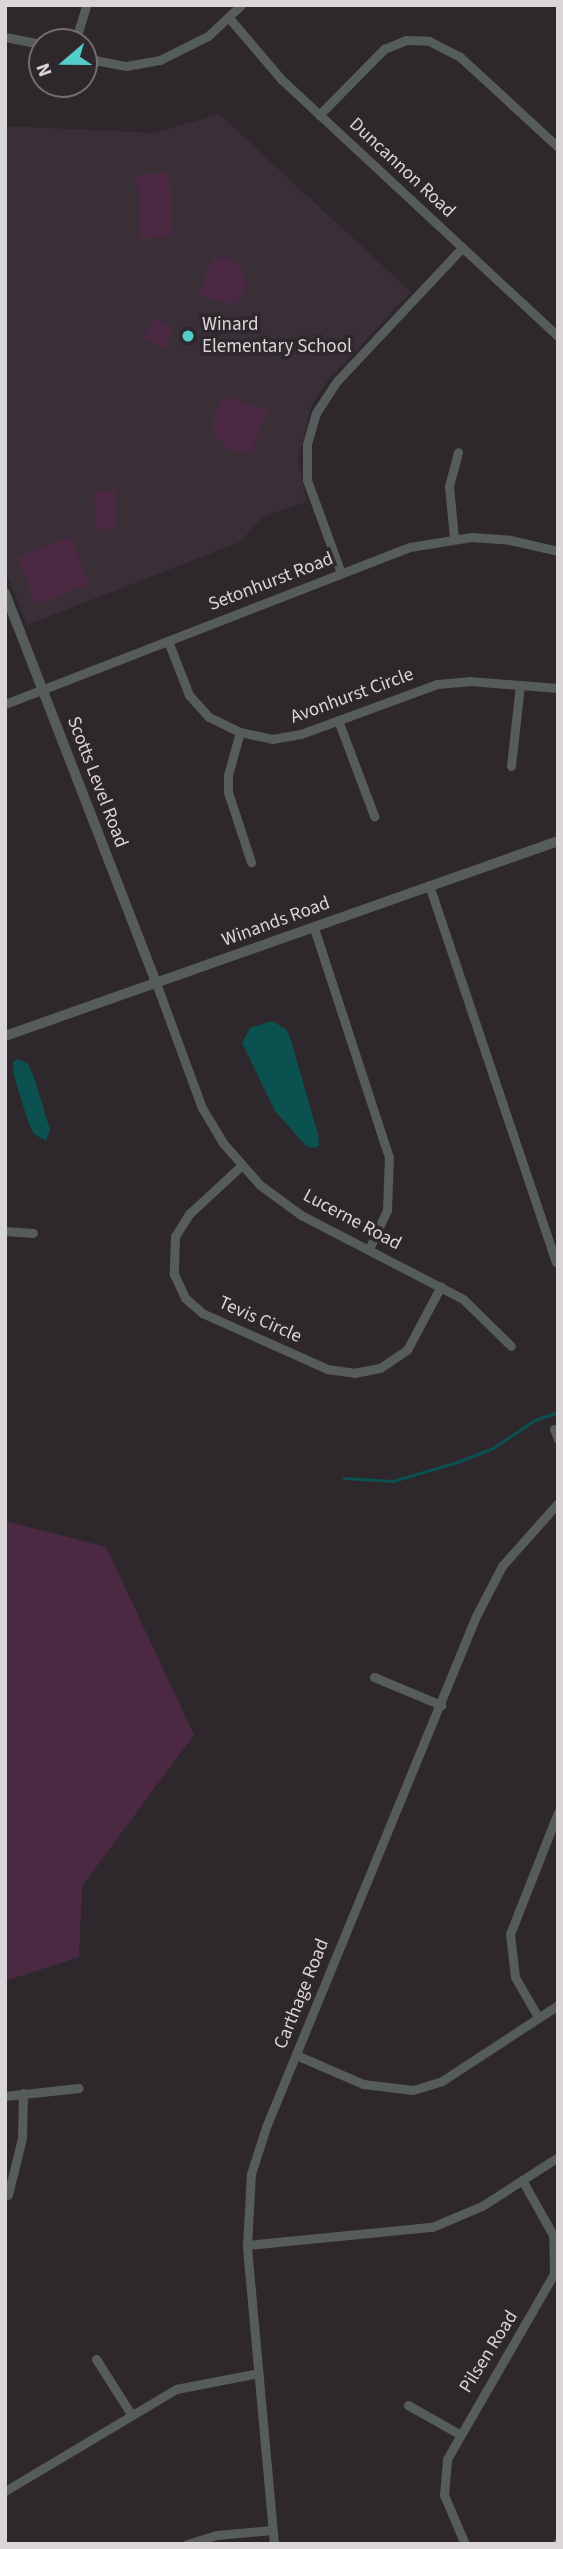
<!DOCTYPE html>
<style>
body{margin:0}
#map{position:relative;width:563px;height:2549px;overflow:hidden;background:#2e282c;font-family:"Source Sans 3",sans-serif}
div>[style]{position:absolute}
.built>*{inset:0;background:#3a2f37}
.green>*{inset:0;background:#4b2943}
.water>*{inset:0;background:#0b5150}
.stream>*{height:2.5px;margin:-1.25px;padding:0 1.25px;transform-origin:1.25px;border-radius:1.25px;background:#0b5150}
.minor>*{height:9px;margin:-4.5px;padding:0 4.5px;transform-origin:4.5px;border-radius:4.5px;background:#565b5b}
.tertiary>*{height:10px;margin:-5px;padding:0 5px;transform-origin:5px;border-radius:5px;background:#565b5b}
.dots>*{width:19px;height:19px;translate:-50% -50%;box-sizing:border-box;border:4px solid #2e282c;border-radius:50%}
span{translate:-50% -50%;white-space:nowrap;text-align:center;line-height:1.15;-webkit-text-stroke:7px #2e282c;paint-order:stroke}
.street-label{font-size:19px;color:#d9d5d8}
.poi-label{font-size:19px;color:#d9d5d8}
.left{translate:0 -50%;text-align:left}
.frame{position:absolute;inset:0;border:7px solid #d9d5d8;pointer-events:none}
.north{position:absolute;left:28px;top:28px;width:70px;height:70px;box-sizing:border-box;background:#2e282c;border:2px solid #726d71;border-radius:50%;rotate:250deg;font-size:19px;font-weight:700;line-height:28px;text-align:center;color:#d9d5d8}
.north::after{content:'';display:block;margin:auto;width:24px;height:32px;background:#53cdca;clip-path:polygon(50% 0,100% 100%,50% 72%,0 100%)}
</style>
<div id="map">
<div class="built">
<div style="clip-path:polygon(219px 114px,411px 292px,329px 379px,311px 406px,298px 459px,306px 502px,263px 517px,240px 542px,27px 625px,5px 570px,5px 126px,154px 133px)"></div>
</div>
<div class="green">
<div style="clip-path:polygon(169px 173px,173px 237px,141px 239px,137px 174px)"></div>
<div style="clip-path:polygon(214px 258px,229px 258px,244px 271px,247px 288px,235px 305px,197px 295px)"></div>
<div style="clip-path:polygon(154px 317px,172px 328px,166px 350px,142px 339px)"></div>
<div style="clip-path:polygon(225px 397px,268px 410px,251px 453px,228px 450px,213px 434px,215px 410px)"></div>
<div style="clip-path:polygon(94px 491px,116px 491px,116px 525px,111px 529px,95px 529px)"></div>
<div style="clip-path:polygon(71px 537px,89px 584px,36px 605px,18px 557px)"></div>
<div style="clip-path:polygon(5px 1521px,106px 1547px,194px 1735px,82px 1886px,79px 1957px,5px 1981px)"></div>
</div>
<div class="water">
<div style="clip-path:polygon(272px 1021px,286px 1029px,290px 1037px,318px 1134px,319px 1146px,313px 1148px,306px 1146px,275px 1111px,242px 1043px,250px 1028px)"></div>
<div style="clip-path:polygon(18px 1059px,28px 1064px,34px 1077px,50px 1130px,46px 1141px,34px 1134px,28px 1121px,14px 1076px,13px 1062px)"></div>
</div>
<div class="stream">
<div style="left:344px;top:1478px;width:49px;rotate:3.5deg"></div>
<div style="left:393px;top:1481px;width:67px;rotate:-16.5deg"></div>
<div style="left:457px;top:1462px;width:39px;rotate:-21deg"></div>
<div style="left:493px;top:1448px;width:50px;rotate:-33.7deg"></div>
<div style="left:535px;top:1420px;width:24px;rotate:-19deg"></div>
</div>
<div class="minor">
<div style="left:230px;top:19px;width:79px;rotate:49.6deg"></div>
<div style="left:281px;top:79px;width:378px;rotate:42.9deg"></div>
<div style="left:5px;top:37px;width:38px;rotate:11deg"></div>
<div style="left:75px;top:42px;width:39px;rotate:-73deg"></div>
<div style="left:84px;top:58px;width:43px;rotate:10.8deg"></div>
<div style="left:126px;top:66px;width:35px;rotate:-10deg"></div>
<div style="left:160px;top:60px;width:54px;rotate:-26.6deg"></div>
<div style="left:208px;top:36px;width:45px;rotate:-43.2deg"></div>
<div style="left:319px;top:115px;width:93px;rotate:-45.4deg"></div>
<div style="left:384px;top:49px;width:24px;rotate:-22deg"></div>
<div style="left:406px;top:40px;width:23px;rotate:2deg"></div>
<div style="left:429px;top:41px;width:34px;rotate:27deg"></div>
<div style="left:459px;top:56px;width:134px;rotate:42.6deg"></div>
<div style="left:454px;top:538px;width:52px;rotate:-95.5deg"></div>
<div style="left:449px;top:486px;width:35px;rotate:-75deg"></div>
<div style="left:341px;top:573px;width:99px;rotate:-110.1deg"></div>
<div style="left:307px;top:480px;width:36px;rotate:-90deg"></div>
<div style="left:307px;top:444px;width:32px;rotate:-74deg"></div>
<div style="left:316px;top:413px;width:38px;rotate:-57deg"></div>
<div style="left:337px;top:381px;width:183px;rotate:-46.8deg"></div>
<div style="left:168px;top:641px;width:58px;rotate:68.7deg"></div>
<div style="left:189px;top:695px;width:30px;rotate:48deg"></div>
<div style="left:209px;top:717px;width:34px;rotate:26deg"></div>
<div style="left:240px;top:732px;width:33px;rotate:12deg"></div>
<div style="left:272px;top:739px;width:29px;rotate:-10deg"></div>
<div style="left:301px;top:734px;width:145px;rotate:-20.2deg"></div>
<div style="left:437px;top:684px;width:32px;rotate:-5deg"></div>
<div style="left:469px;top:681px;width:89px;rotate:4.5deg"></div>
<div style="left:5px;top:704px;width:434px;rotate:-21.2deg"></div>
<div style="left:410px;top:547px;width:62px;rotate:-9.3deg"></div>
<div style="left:471px;top:537px;width:39px;rotate:4deg"></div>
<div style="left:510px;top:540px;width:49px;rotate:12.9deg"></div>
<div style="left:338px;top:720px;width:103px;rotate:69.4deg"></div>
<div style="left:240px;top:732px;width:45px;rotate:105.6deg"></div>
<div style="left:228px;top:775px;width:17px;rotate:90deg"></div>
<div style="left:228px;top:792px;width:74px;rotate:71.8deg"></div>
<div style="left:511px;top:766px;width:81px;rotate:-83.7deg"></div>
<div style="left:429px;top:885px;width:398px;rotate:71.4deg"></div>
<div style="left:314px;top:928px;width:241px;rotate:71.9deg"></div>
<div style="left:389px;top:1157px;width:53px;rotate:92.2deg"></div>
<div style="left:387px;top:1210px;width:43px;rotate:114.8deg"></div>
<div style="left:156px;top:983px;width:133px;rotate:69.8deg"></div>
<div style="left:202px;top:1108px;width:41px;rotate:59deg"></div>
<div style="left:223px;top:1143px;width:56px;rotate:48.6deg"></div>
<div style="left:260px;top:1185px;width:51px;rotate:36.2deg"></div>
<div style="left:301px;top:1215px;width:182px;rotate:27.4deg"></div>
<div style="left:463px;top:1299px;width:67px;rotate:44.4deg"></div>
<div style="left:242px;top:1165px;width:72px;rotate:137.2deg"></div>
<div style="left:189px;top:1214px;width:26px;rotate:122deg"></div>
<div style="left:175px;top:1236px;width:38px;rotate:92deg"></div>
<div style="left:174px;top:1274px;width:26px;rotate:65deg"></div>
<div style="left:185px;top:1298px;width:23px;rotate:41deg"></div>
<div style="left:202px;top:1313px;width:137px;rotate:24.1deg"></div>
<div style="left:327px;top:1369px;width:27px;rotate:8deg"></div>
<div style="left:354px;top:1373px;width:26px;rotate:-11deg"></div>
<div style="left:380px;top:1368px;width:32px;rotate:-34deg"></div>
<div style="left:407px;top:1350px;width:72px;rotate:-62deg"></div>
<div style="left:5px;top:1231px;width:28px;rotate:4deg"></div>
<div style="left:554px;top:1429px;width:11px;rotate:68deg"></div>
<div style="left:374px;top:1677px;width:73px;rotate:22.7deg"></div>
<div style="left:538px;top:2017px;width:46px;rotate:-119.9deg"></div>
<div style="left:515px;top:1977px;width:43px;rotate:-96.6deg"></div>
<div style="left:510px;top:1934px;width:131px;rotate:-68.5deg"></div>
<div style="left:296px;top:2055px;width:73px;rotate:23.4deg"></div>
<div style="left:363px;top:2084px;width:50px;rotate:6.8deg"></div>
<div style="left:413px;top:2090px;width:30px;rotate:-17deg"></div>
<div style="left:442px;top:2081px;width:139px;rotate:-33.2deg"></div>
<div style="left:5px;top:2096px;width:74px;rotate:-6.2deg"></div>
<div style="left:8px;top:2195px;width:59px;rotate:-76.2deg"></div>
<div style="left:22px;top:2138px;width:45px;rotate:-88.7deg"></div>
<div style="left:247px;top:2245px;width:186px;rotate:-5.6deg"></div>
<div style="left:432px;top:2227px;width:54px;rotate:-22.8deg"></div>
<div style="left:482px;top:2206px;width:90px;rotate:-32.8deg"></div>
<div style="left:96px;top:2359px;width:65px;rotate:57.5deg"></div>
<div style="left:408px;top:2405px;width:59px;rotate:29.6deg"></div>
<div style="left:5px;top:2491px;width:199px;rotate:-30.8deg"></div>
<div style="left:176px;top:2389px;width:84px;rotate:-11deg"></div>
<div style="left:187px;top:2544px;width:31px;rotate:-17deg"></div>
<div style="left:217px;top:2535px;width:55px;rotate:-5.2deg"></div>
<div style="left:274px;top:2544px;width:300px;rotate:-95.2deg"></div>
<div style="left:247px;top:2245px;width:71px;rotate:-86.8deg"></div>
<div style="left:251px;top:2174px;width:49px;rotate:-72.3deg"></div>
<div style="left:266px;top:2127px;width:552px;rotate:-67.66deg"></div>
<div style="left:476px;top:1616px;width:56px;rotate:-62.5deg"></div>
<div style="left:502px;top:1566px;width:84px;rotate:-48.4deg"></div>
<div style="left:465px;top:2544px;width:53px;rotate:-113.2deg"></div>
<div style="left:444px;top:2495px;width:36px;rotate:-85deg"></div>
<div style="left:447px;top:2459px;width:214px;rotate:-60deg"></div>
<div style="left:554px;top:2274px;width:39px;rotate:-91deg"></div>
<div style="left:553px;top:2235px;width:63px;rotate:-119.4deg"></div>
<div style="left:556px;top:2544px;width:3px;rotate:-45deg"></div>
</div>
<div class="tertiary">
<div style="left:5px;top:593px;width:418px;rotate:68.8deg"></div>
<div style="left:5px;top:1036px;width:586px;rotate:-19.42deg"></div>
</div>
<div class="dots">
<div style="left:188px;top:336px;background:#53cdca"></div>
</div>
<div class="street-label">
<span style="left:402px;top:168px;rotate:43deg">Duncannon Road</span>
<span style="left:271px;top:582px;rotate:-21deg">Setonhurst Road</span>
<span style="left:352px;top:696px;rotate:-20deg">Avonhurst Circle</span>
<span style="left:97px;top:782px;rotate:69deg">Scotts Level Road</span>
<span style="left:276px;top:922px;rotate:-20deg">Winands Road</span>
<span style="left:352px;top:1220px;rotate:28deg">Lucerne Road</span>
<span style="left:260px;top:1320px;rotate:24deg">Tevis Circle</span>
<span style="left:302px;top:1994px;rotate:-68deg">Carthage Road</span>
<span style="left:489px;top:2352px;rotate:-58deg">Pilsen Road</span>
</div>
<div class="poi-label">
<span class="left" style="left:202px;top:336px">Winard<br>Elementary School</span>
</div>
<div class="frame"></div>
<div class="north">N</div>
</div>
